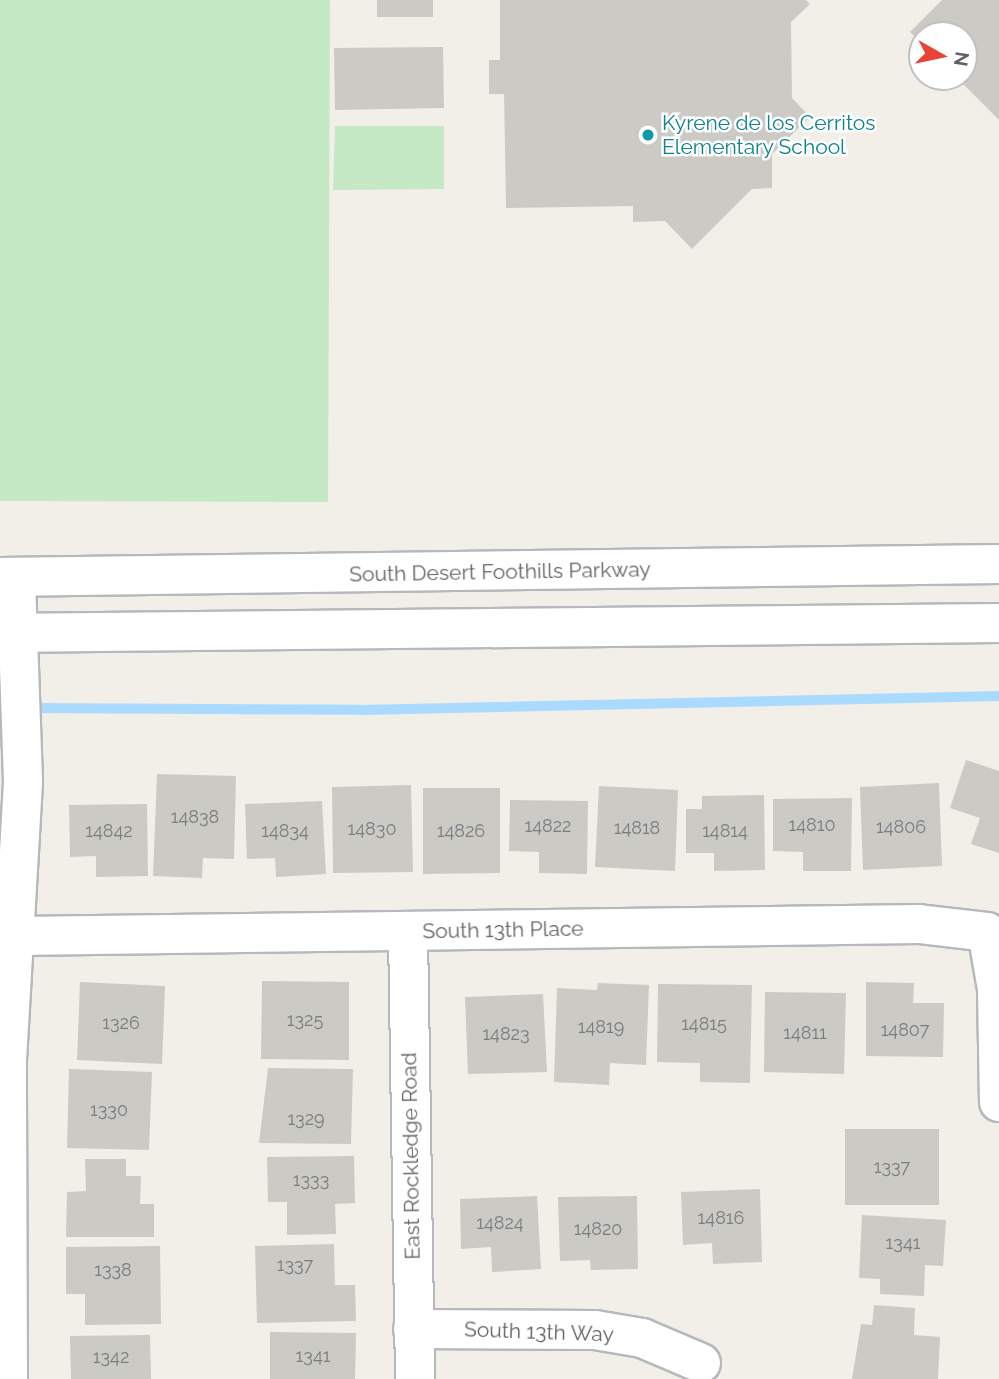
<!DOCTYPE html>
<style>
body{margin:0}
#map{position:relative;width:999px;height:1379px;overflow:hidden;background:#f1efe8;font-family:Raleway,sans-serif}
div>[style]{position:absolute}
.green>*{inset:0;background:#c5e8c5}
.stream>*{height:10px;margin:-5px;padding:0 5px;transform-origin:5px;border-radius:5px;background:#aadaff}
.building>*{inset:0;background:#cccac5}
.roads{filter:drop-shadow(2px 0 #b5b8bc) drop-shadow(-2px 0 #b5b8bc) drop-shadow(0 2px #b5b8bc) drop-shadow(0 -2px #b5b8bc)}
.minor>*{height:38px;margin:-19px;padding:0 19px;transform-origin:19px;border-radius:19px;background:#fff}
.dots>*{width:19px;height:19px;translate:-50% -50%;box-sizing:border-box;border:4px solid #fff;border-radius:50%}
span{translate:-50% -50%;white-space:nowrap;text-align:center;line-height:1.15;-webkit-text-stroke:5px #fff;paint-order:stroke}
.number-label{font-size:18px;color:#7a7d7f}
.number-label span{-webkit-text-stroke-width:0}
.culture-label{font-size:21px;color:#0d838f}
.left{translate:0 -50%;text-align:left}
.street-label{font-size:21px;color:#5f6368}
.north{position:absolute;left:908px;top:21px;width:70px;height:70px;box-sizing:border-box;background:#fff;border:2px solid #bfc1c3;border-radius:50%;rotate:99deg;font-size:19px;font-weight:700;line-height:28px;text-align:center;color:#5f6368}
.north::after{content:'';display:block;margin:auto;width:24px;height:32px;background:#ea4335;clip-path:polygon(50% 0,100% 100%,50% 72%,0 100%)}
</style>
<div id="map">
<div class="green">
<div style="clip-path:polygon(0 0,330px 0,328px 502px,0 501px)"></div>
<div style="clip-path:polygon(335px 126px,444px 126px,444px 189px,333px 190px)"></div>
</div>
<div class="stream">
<div style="left:27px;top:708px;width:334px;rotate:0.3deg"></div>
<div style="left:361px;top:710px;width:638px;rotate:-1.26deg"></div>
</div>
<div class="building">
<div style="clip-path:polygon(377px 0,433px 0,433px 17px,377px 17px)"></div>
<div style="clip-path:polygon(500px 0,806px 0,810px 4px,791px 22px,792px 98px,810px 117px,772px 154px,772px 188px,752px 189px,692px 249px,665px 221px,633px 222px,633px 206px,506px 208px,504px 94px,489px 94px,489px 60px,500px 60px)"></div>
<div style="clip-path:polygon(942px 0,999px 0,999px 120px,956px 77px,964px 77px,964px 35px,922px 35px,922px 43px,910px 32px)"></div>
<div style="clip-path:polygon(443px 47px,444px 108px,335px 110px,334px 48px)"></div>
<div style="clip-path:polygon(966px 760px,999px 771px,999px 853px,971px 844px,980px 818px,950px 808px)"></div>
<div style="clip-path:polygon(157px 774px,236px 776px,234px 859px,203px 858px,202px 878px,153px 876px)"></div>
<div style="clip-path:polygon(939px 783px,942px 866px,863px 870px,860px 787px)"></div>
<div style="clip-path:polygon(411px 785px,413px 872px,333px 873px,332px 787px)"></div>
<div style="clip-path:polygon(599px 786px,678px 790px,675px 871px,595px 867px)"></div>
<div style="clip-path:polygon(423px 788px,500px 788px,500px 873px,423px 874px)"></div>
<div style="clip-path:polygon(764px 795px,765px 870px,714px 871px,714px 853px,686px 853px,686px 809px,702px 809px,702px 796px)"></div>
<div style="clip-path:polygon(852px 798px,851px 871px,803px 871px,803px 852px,773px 851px,773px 799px)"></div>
<div style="clip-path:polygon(510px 800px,588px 801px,587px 874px,539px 873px,539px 852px,509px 851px)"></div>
<div style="clip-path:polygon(322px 801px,326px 874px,276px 877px,275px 858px,247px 859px,245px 804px)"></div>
<div style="clip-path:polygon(147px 804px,148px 876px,96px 877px,96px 856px,70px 857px,69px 805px)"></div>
<div style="clip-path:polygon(262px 981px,349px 982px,349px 1060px,261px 1059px)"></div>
<div style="clip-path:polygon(80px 982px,165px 986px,162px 1064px,77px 1060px)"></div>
<div style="clip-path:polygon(866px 982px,914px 983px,913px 1003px,944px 1003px,943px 1057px,866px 1056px)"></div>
<div style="clip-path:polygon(598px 983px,649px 985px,646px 1065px,610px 1063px,609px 1085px,554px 1082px,557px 988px,597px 990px)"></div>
<div style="clip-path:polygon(658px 984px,752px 985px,750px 1083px,700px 1082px,700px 1063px,657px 1062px)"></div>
<div style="clip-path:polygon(765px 992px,846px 993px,844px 1074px,764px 1072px)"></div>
<div style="clip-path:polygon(543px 994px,547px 1072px,468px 1074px,465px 997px)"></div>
<div style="clip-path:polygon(268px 1068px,353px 1069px,351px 1144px,259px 1143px)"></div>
<div style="clip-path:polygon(69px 1069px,152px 1072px,149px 1150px,67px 1148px)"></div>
<div style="clip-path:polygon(845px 1129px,939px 1129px,939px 1205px,845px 1205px)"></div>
<div style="clip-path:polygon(354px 1156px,355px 1203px,335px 1204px,336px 1234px,287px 1235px,287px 1202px,268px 1202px,267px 1157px)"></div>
<div style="clip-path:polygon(85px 1159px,126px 1159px,126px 1176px,141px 1176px,140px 1204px,154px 1204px,154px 1237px,66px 1237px,67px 1192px,86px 1191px)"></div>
<div style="clip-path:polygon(760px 1189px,762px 1262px,713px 1264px,712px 1243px,683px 1245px,681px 1192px)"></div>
<div style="clip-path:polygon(537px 1196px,541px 1269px,492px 1272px,491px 1247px,461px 1249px,460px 1199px)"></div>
<div style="clip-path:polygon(637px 1196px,638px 1269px,591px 1270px,590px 1260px,560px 1261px,558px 1197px)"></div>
<div style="clip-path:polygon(862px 1215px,946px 1220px,943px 1266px,925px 1265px,924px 1296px,880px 1294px,880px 1279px,859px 1278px)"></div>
<div style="clip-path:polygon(334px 1244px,335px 1285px,355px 1285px,356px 1321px,257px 1323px,255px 1246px)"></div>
<div style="clip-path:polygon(160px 1246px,161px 1324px,85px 1325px,85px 1294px,66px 1294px,66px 1247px)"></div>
<div style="clip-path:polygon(874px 1305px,915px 1308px,914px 1335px,940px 1337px,938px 1379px,852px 1379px,861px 1324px,872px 1325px)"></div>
<div style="clip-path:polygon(270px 1332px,356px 1333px,355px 1379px,270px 1379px)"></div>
<div style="clip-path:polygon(150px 1335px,151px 1379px,71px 1379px,70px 1336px)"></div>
</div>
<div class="roads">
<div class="minor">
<div style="left:0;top:577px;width:999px;rotate:-0.75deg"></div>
<div style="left:0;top:633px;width:999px;rotate:-0.57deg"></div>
<div style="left:408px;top:932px;width:447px;rotate:89.1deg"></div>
<div style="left:18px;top:936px;width:901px;rotate:-0.76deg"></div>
<div style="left:919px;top:924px;width:68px;rotate:6.7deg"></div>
<div style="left:987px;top:932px;width:58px;rotate:80deg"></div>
<div style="left:997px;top:989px;width:113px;rotate:89deg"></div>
<div style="left:413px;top:1329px;width:182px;rotate:0.3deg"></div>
<div style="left:595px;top:1330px;width:48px;rotate:9.7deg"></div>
<div style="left:642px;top:1338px;width:64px;rotate:23deg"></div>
<div style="left:8px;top:1379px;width:319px;rotate:-90.2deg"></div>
<div style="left:7px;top:1060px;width:279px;rotate:-86.7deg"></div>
<div style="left:23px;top:781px;width:204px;rotate:-92deg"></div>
</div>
</div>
<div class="dots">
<div style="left:648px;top:135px;background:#0f9aa8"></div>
</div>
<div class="number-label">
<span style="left:195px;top:817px">14838</span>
<span style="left:812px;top:825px">14810</span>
<span style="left:548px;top:826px">14822</span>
<span style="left:901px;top:827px">14806</span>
<span style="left:637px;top:828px">14818</span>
<span style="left:372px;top:829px">14830</span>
<span style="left:109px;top:831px">14842</span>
<span style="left:285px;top:831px">14834</span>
<span style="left:461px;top:831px">14826</span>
<span style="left:725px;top:831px">14814</span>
<span style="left:305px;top:1020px">1325</span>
<span style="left:121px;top:1023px">1326</span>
<span style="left:704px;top:1024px">14815</span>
<span style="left:601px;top:1027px">14819</span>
<span style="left:905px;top:1030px">14807</span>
<span style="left:805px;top:1033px">14811</span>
<span style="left:506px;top:1034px">14823</span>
<span style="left:109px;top:1110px">1330</span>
<span style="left:306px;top:1119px">1329</span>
<span style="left:892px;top:1167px">1337</span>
<span style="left:311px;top:1180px">1333</span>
<span style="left:721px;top:1218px">14816</span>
<span style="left:500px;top:1223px">14824</span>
<span style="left:598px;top:1229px">14820</span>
<span style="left:903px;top:1243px">1341</span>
<span style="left:295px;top:1265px">1337</span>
<span style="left:113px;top:1270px">1338</span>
<span style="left:313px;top:1356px">1341</span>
<span style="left:111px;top:1357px">1342</span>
</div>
<div class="culture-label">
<span class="left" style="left:662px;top:135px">Kyrene de los Cerritos<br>Elementary School</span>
</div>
<div class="street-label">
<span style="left:500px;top:572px;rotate:-1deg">South Desert Foothills Parkway</span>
<span style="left:503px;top:930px;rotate:-1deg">South 13th Place</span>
<span style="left:411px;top:1156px;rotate:-91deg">East Rockledge Road</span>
<span style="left:539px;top:1332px;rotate:2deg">South 13th Way</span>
</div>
<div class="north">N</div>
</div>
